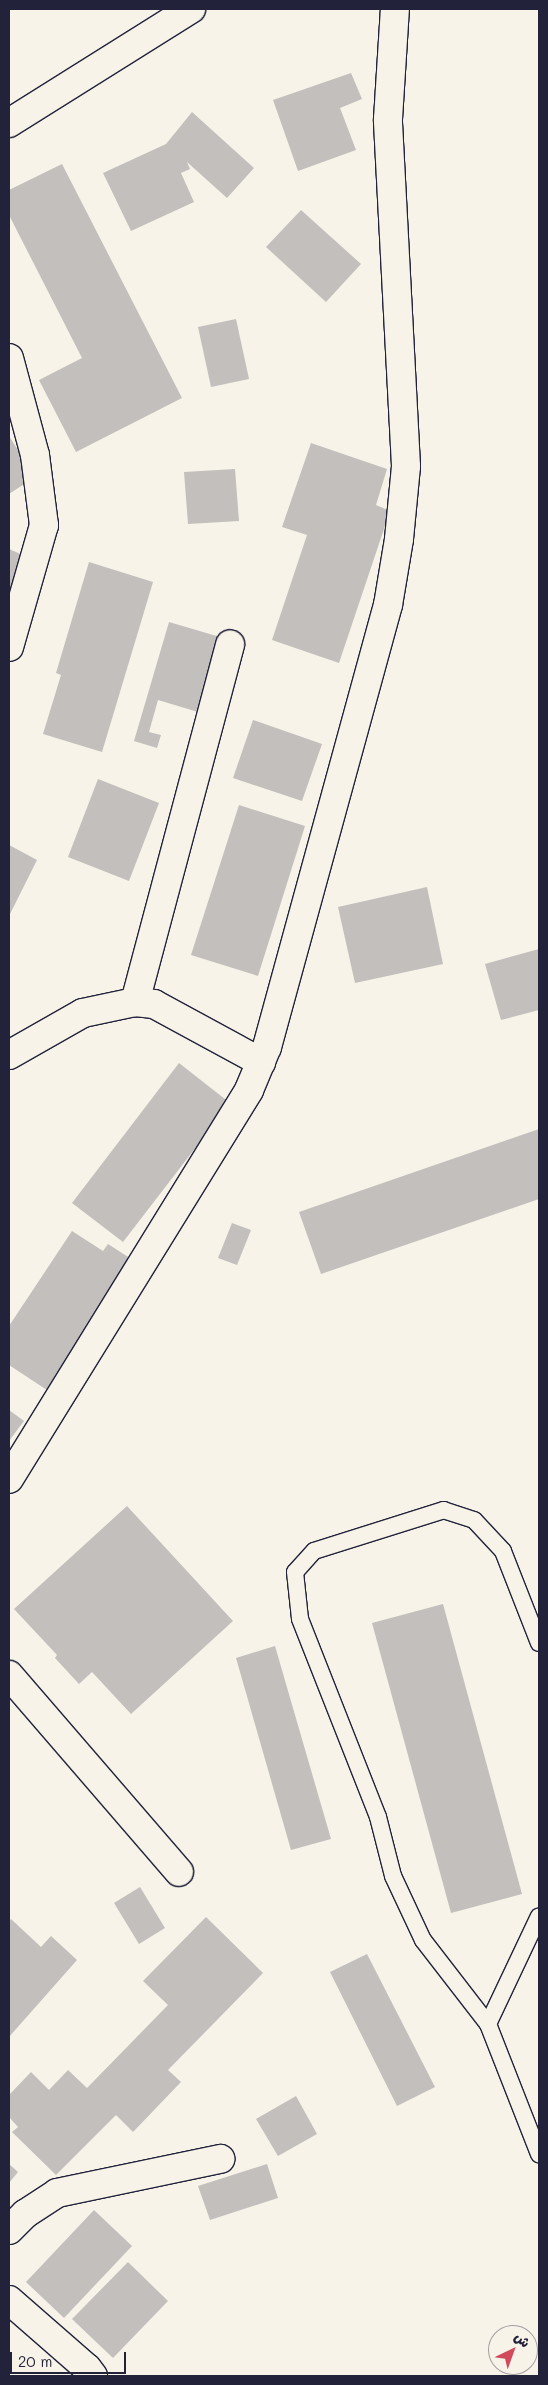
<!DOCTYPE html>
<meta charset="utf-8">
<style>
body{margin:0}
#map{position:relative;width:548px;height:2385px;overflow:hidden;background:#f7f3e8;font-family:Mali,"Playpen Sans Arabic",sans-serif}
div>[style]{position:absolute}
.building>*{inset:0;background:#c2bfbd}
.roads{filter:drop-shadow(1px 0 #22223b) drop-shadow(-1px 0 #22223b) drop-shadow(0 1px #22223b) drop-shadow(0 -1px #22223b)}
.lane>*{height:16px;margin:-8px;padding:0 8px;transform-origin:8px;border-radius:8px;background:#f7f3e8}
.street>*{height:28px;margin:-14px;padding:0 14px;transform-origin:14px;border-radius:14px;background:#f7f3e8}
span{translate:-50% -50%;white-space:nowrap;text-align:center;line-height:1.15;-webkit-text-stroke:5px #f7f3e8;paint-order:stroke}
.frame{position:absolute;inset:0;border:10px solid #22223b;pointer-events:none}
.north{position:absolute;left:488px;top:2325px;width:50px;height:50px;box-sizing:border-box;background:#f7f3e8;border:1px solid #a29fa3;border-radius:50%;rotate:42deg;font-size:14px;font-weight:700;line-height:20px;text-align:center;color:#22223b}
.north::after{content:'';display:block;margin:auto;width:18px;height:22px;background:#d1495b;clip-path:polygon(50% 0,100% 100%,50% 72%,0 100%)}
.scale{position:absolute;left:10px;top:2352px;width:116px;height:22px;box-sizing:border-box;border:2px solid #22223b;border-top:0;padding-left:6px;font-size:15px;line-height:18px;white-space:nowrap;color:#22223b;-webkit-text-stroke:4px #f7f3e8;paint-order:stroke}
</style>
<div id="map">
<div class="building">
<div style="clip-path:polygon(351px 73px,362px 99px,340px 108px,356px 150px,298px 171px,273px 100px)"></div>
<div style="clip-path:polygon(192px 112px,254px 168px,227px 198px,187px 162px,190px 169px,181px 173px,194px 202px,131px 231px,103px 173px,166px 144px)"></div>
<div style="clip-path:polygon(62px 164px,182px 398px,76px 452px,39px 380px,82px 358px,9px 215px,9px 190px)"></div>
<div style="clip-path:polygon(301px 210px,361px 264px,326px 302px,266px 247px)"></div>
<div style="clip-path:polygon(236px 319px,249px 379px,211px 387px,198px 327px)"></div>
<div style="clip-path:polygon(9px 436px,35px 477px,9px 494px)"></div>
<div style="clip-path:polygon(311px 443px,387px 469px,376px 505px,390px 511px,339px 663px,272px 640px,307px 535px,282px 527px)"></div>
<div style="clip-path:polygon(235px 469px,239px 521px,188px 524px,184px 472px)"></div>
<div style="clip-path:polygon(9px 549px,32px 559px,9px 607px)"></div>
<div style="clip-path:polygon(89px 562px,153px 582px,102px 752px,43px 734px,61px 675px,56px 673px)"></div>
<div style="clip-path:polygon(169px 622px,220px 637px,198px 712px,158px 700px,149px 732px,161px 735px,157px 748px,134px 741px)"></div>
<div style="clip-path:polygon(253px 720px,322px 744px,302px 801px,233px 778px)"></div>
<div style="clip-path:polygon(98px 779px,159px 803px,129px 881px,68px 857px)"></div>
<div style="clip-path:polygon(239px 805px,305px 826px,258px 976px,191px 955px)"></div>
<div style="clip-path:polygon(9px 845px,37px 860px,9px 916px)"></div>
<div style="clip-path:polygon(427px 887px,443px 964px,355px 983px,338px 907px)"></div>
<div style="clip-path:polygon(539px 949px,539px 1010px,501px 1020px,485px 964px)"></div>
<div style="clip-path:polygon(179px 1063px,230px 1103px,123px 1242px,72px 1203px)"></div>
<div style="clip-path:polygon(539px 1129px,539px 1199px,321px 1274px,299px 1212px)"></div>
<div style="clip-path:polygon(232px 1223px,251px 1230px,237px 1265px,218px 1258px)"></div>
<div style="clip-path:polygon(72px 1231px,103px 1251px,108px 1244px,136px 1262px,50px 1392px,9px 1365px,9px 1326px)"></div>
<div style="clip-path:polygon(9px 1410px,24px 1421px,9px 1441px)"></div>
<div style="clip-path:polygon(127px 1506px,233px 1621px,131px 1714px,92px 1672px,79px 1684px,55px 1658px,57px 1655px,14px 1609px)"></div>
<div style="clip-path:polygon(443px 1604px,522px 1894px,451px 1913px,372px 1623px)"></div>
<div style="clip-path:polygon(275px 1646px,331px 1839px,291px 1850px,236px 1658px)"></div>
<div style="clip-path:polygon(140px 1887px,165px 1928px,139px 1944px,114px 1903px)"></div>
<div style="clip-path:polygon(206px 1917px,263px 1973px,168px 2070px,181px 2082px,133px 2132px,116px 2115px,56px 2175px,12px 2132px,18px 2127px,9px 2117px,9px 2095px,31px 2072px,49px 2090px,68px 2070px,87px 2088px,168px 2005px,143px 1981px)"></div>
<div style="clip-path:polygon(11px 1919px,41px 1947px,51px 1936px,77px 1960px,9px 2037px,9px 1922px)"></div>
<div style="clip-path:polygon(367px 1954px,435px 2087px,397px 2106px,330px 1972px)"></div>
<div style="clip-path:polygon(296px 2096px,317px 2134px,278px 2156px,256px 2119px)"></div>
<div style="clip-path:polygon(9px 2164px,18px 2172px,9px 2183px)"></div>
<div style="clip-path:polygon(267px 2164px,278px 2198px,210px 2220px,198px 2186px)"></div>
<div style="clip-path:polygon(94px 2210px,132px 2246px,64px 2318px,26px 2282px)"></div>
<div style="clip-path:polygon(128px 2262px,168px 2301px,113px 2358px,72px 2319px)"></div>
</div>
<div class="roads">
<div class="lane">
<div style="left:539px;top:1643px;width:99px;rotate:-111.4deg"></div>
<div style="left:503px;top:1551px;width:42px;rotate:-133.1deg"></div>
<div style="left:474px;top:1520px;width:32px;rotate:-162deg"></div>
<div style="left:444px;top:1510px;width:136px;rotate:162.5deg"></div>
<div style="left:314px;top:1551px;width:28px;rotate:132deg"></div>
<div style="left:295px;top:1572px;width:47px;rotate:83.9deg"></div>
<div style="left:300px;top:1619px;width:213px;rotate:68.5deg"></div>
<div style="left:378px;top:1817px;width:61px;rotate:75.7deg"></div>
<div style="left:393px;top:1876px;width:71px;rotate:64.9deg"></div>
<div style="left:423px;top:1940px;width:106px;rotate:52.3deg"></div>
<div style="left:488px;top:2024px;width:140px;rotate:68.6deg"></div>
<div style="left:488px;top:2024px;width:119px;rotate:-64.7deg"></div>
</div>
<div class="street">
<div style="left:9px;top:123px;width:215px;rotate:-32.1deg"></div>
<div style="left:9px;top:358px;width:100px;rotate:75deg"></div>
<div style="left:35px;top:455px;width:71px;rotate:82.7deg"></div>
<div style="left:44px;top:525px;width:127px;rotate:106deg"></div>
<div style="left:135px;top:1002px;width:370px;rotate:-75.1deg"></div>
<div style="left:9px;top:1055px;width:85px;rotate:-29.6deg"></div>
<div style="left:83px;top:1013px;width:53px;rotate:-11.9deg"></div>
<div style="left:135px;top:1002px;width:19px;rotate:6deg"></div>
<div style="left:154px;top:1004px;width:122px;rotate:28.5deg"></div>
<div style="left:9px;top:1479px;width:457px;rotate:-58.3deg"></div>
<div style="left:249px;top:1090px;width:47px;rotate:-67.3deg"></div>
<div style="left:267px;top:1047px;width:458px;rotate:-74.7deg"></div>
<div style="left:388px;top:605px;width:67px;rotate:-80.5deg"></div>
<div style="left:399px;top:539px;width:73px;rotate:-84.5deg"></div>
<div style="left:406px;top:466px;width:347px;rotate:-93deg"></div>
<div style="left:388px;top:119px;width:110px;rotate:-86.4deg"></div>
<div style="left:9px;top:1675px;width:260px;rotate:49.2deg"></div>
<div style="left:9px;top:2230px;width:23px;rotate:-45deg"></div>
<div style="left:25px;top:2214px;width:38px;rotate:-33deg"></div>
<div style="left:57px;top:2193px;width:167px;rotate:-11.8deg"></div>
<div style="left:9px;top:2300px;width:103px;rotate:41.1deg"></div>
<div style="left:87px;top:2368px;width:10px;rotate:53deg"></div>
</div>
</div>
<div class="frame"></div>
<div class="north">ش</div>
<div class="scale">20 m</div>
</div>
